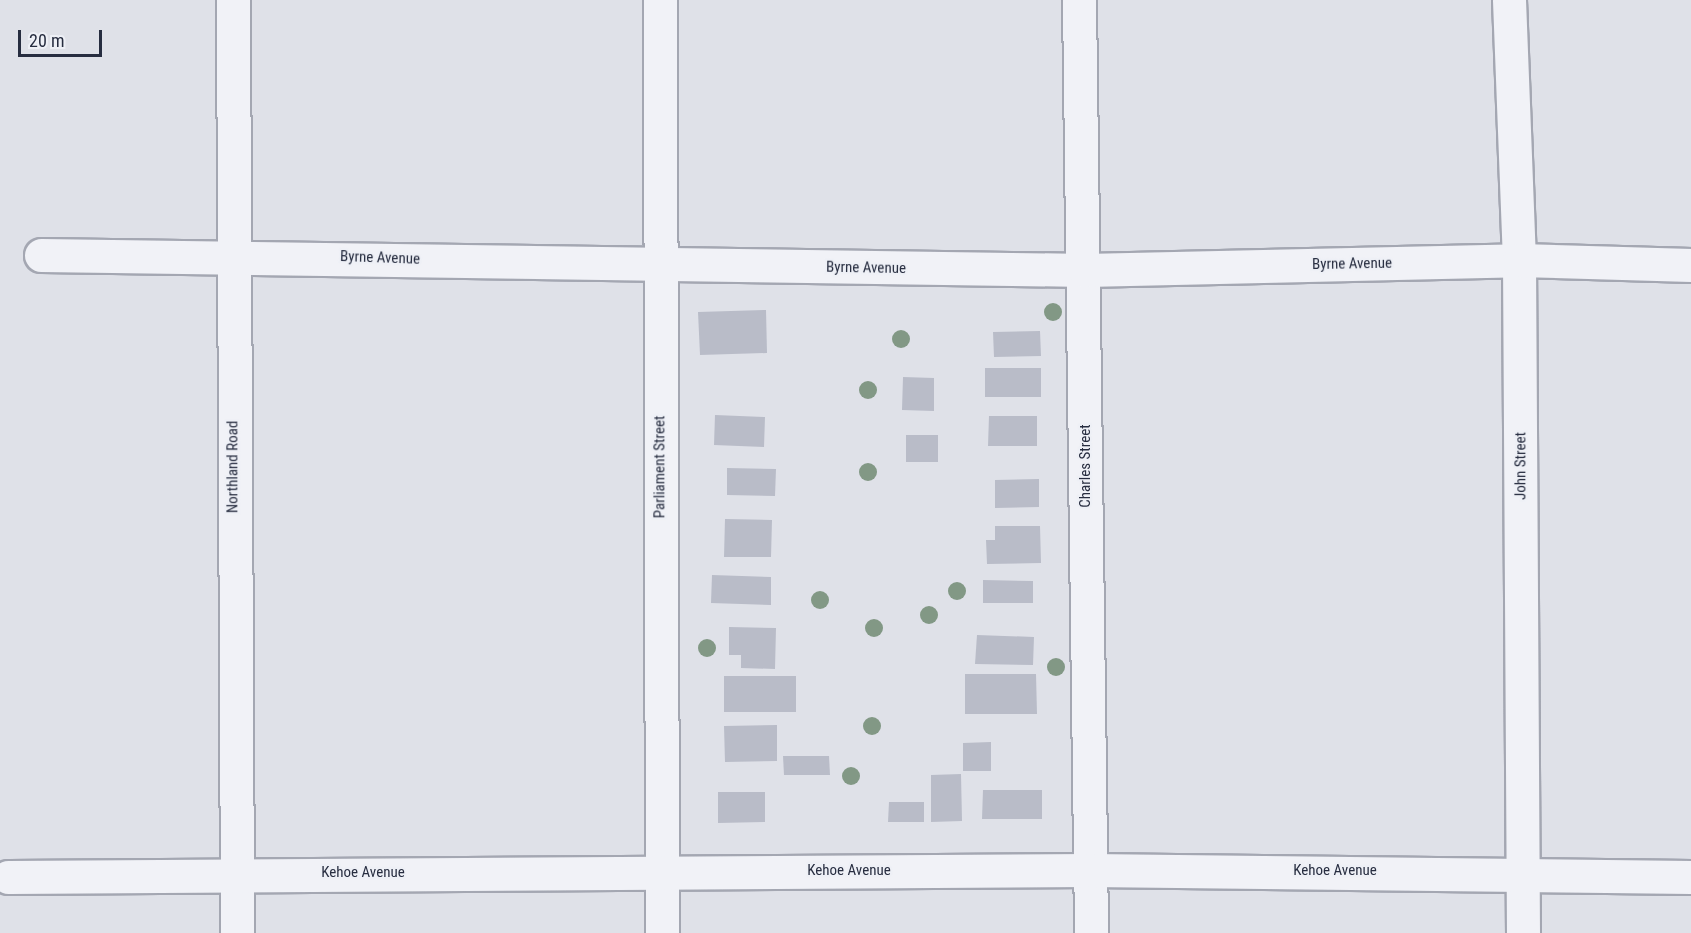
<!DOCTYPE html>
<style>
body{margin:0}
#map{position:relative;width:1691px;height:933px;overflow:hidden;background:#dfe1e8;font-family:"Roboto Condensed",sans-serif}
div>[style]{position:absolute}
.building>*{inset:0;background:#b9bcc8}
.roads{filter:drop-shadow(2px 0 #a4a7b2) drop-shadow(-2px 0 #a4a7b2) drop-shadow(0 2px #a4a7b2) drop-shadow(0 -2px #a4a7b2)}
.minor>*{height:33px;margin:-16.5px;padding:0 16.5px;transform-origin:16.5px;border-radius:16.5px;background:#f1f2f7}
.trees>*{width:18px;height:18px;margin:-9px;border-radius:50%;background:#829885}
span{translate:-50% -50%;white-space:nowrap;text-align:center;line-height:1.15;-webkit-text-stroke:4.5px #eef0f6;paint-order:stroke}
.street-label{font-size:15px;color:#272d40}
.scale{position:absolute;left:18px;top:30px;width:84px;height:27px;box-sizing:border-box;border:3px solid #272d40;border-top:0;padding-left:8px;font-size:18px;line-height:21px;white-space:nowrap;color:#272d40;-webkit-text-stroke:4px #eef0f6;paint-order:stroke}
</style>
<div id="map">
<div class="building">
<div style="clip-path:polygon(766px 310px,767px 353px,700px 355px,698px 312px)"></div>
<div style="clip-path:polygon(1040px 331px,1041px 356px,994px 357px,993px 332px)"></div>
<div style="clip-path:polygon(985px 368px,1041px 368px,1041px 397px,985px 397px)"></div>
<div style="clip-path:polygon(903px 377px,934px 378px,934px 411px,902px 410px)"></div>
<div style="clip-path:polygon(715px 415px,765px 417px,764px 447px,714px 445px)"></div>
<div style="clip-path:polygon(989px 416px,1037px 416px,1037px 446px,988px 446px)"></div>
<div style="clip-path:polygon(906px 435px,938px 435px,938px 462px,906px 462px)"></div>
<div style="clip-path:polygon(727px 468px,776px 469px,775px 496px,727px 495px)"></div>
<div style="clip-path:polygon(1039px 479px,1039px 507px,995px 508px,995px 480px)"></div>
<div style="clip-path:polygon(725px 519px,772px 520px,771px 557px,724px 557px)"></div>
<div style="clip-path:polygon(995px 526px,1040px 526px,1041px 563px,987px 564px,986px 540px,995px 540px)"></div>
<div style="clip-path:polygon(712px 575px,771px 577px,771px 605px,711px 603px)"></div>
<div style="clip-path:polygon(983px 580px,1033px 581px,1033px 603px,983px 603px)"></div>
<div style="clip-path:polygon(729px 627px,776px 628px,775px 669px,741px 668px,741px 655px,729px 655px)"></div>
<div style="clip-path:polygon(977px 635px,1034px 637px,1033px 665px,975px 664px)"></div>
<div style="clip-path:polygon(965px 674px,1036px 674px,1037px 714px,965px 714px)"></div>
<div style="clip-path:polygon(724px 676px,796px 676px,796px 712px,724px 712px)"></div>
<div style="clip-path:polygon(777px 725px,777px 761px,725px 762px,724px 726px)"></div>
<div style="clip-path:polygon(991px 742px,991px 771px,963px 771px,963px 743px)"></div>
<div style="clip-path:polygon(783px 756px,829px 756px,830px 775px,784px 775px)"></div>
<div style="clip-path:polygon(961px 774px,962px 821px,931px 822px,931px 775px)"></div>
<div style="clip-path:polygon(983px 790px,1042px 790px,1042px 819px,982px 819px)"></div>
<div style="clip-path:polygon(718px 792px,765px 792px,765px 822px,718px 823px)"></div>
<div style="clip-path:polygon(889px 802px,924px 802px,924px 822px,888px 822px)"></div>
</div>
<div class="roads">
<div class="minor">
<div style="left:233px;top:0;width:933px;rotate:89.75deg"></div>
<div style="left:660px;top:0;width:933px;rotate:89.88deg"></div>
<div style="left:1079px;top:0;width:933px;rotate:89.26deg"></div>
<div style="left:1509px;top:0;width:260px;rotate:87.8deg"></div>
<div style="left:1519px;top:260px;width:673px;rotate:89.66deg"></div>
<div style="left:41px;top:255px;width:1044px;rotate:0.82deg"></div>
<div style="left:1085px;top:270px;width:434px;rotate:-1.3deg"></div>
<div style="left:1519px;top:260px;width:172px;rotate:1.7deg"></div>
<div style="left:8px;top:877px;width:1082px;rotate:-0.37deg"></div>
<div style="left:1090px;top:870px;width:601px;rotate:0.67deg"></div>
</div>
</div>
<div class="trees">
<div style="left:1053px;top:312px"></div>
<div style="left:901px;top:339px"></div>
<div style="left:868px;top:390px"></div>
<div style="left:868px;top:472px"></div>
<div style="left:957px;top:591px"></div>
<div style="left:820px;top:600px"></div>
<div style="left:929px;top:615px"></div>
<div style="left:874px;top:628px"></div>
<div style="left:707px;top:648px"></div>
<div style="left:1056px;top:667px"></div>
<div style="left:872px;top:726px"></div>
<div style="left:851px;top:776px"></div>
</div>
<div class="street-label">
<span style="left:380px;top:258px;rotate:2deg">Byrne Avenue</span>
<span style="left:1352px;top:264px;rotate:-1deg">Byrne Avenue</span>
<span style="left:866px;top:268px;rotate:1deg">Byrne Avenue</span>
<span style="left:1086px;top:466px;rotate:-90deg">Charles Street</span>
<span style="left:1521px;top:466px;rotate:-90deg">John Street</span>
<span style="left:233px;top:467px;rotate:-90deg">Northland Road</span>
<span style="left:660px;top:467px;rotate:-90deg">Parliament Street</span>
<span style="left:849px;top:871px">Kehoe Avenue</span>
<span style="left:1335px;top:871px">Kehoe Avenue</span>
<span style="left:363px;top:873px">Kehoe Avenue</span>
</div>
<div class="scale">20 m</div>
</div>
